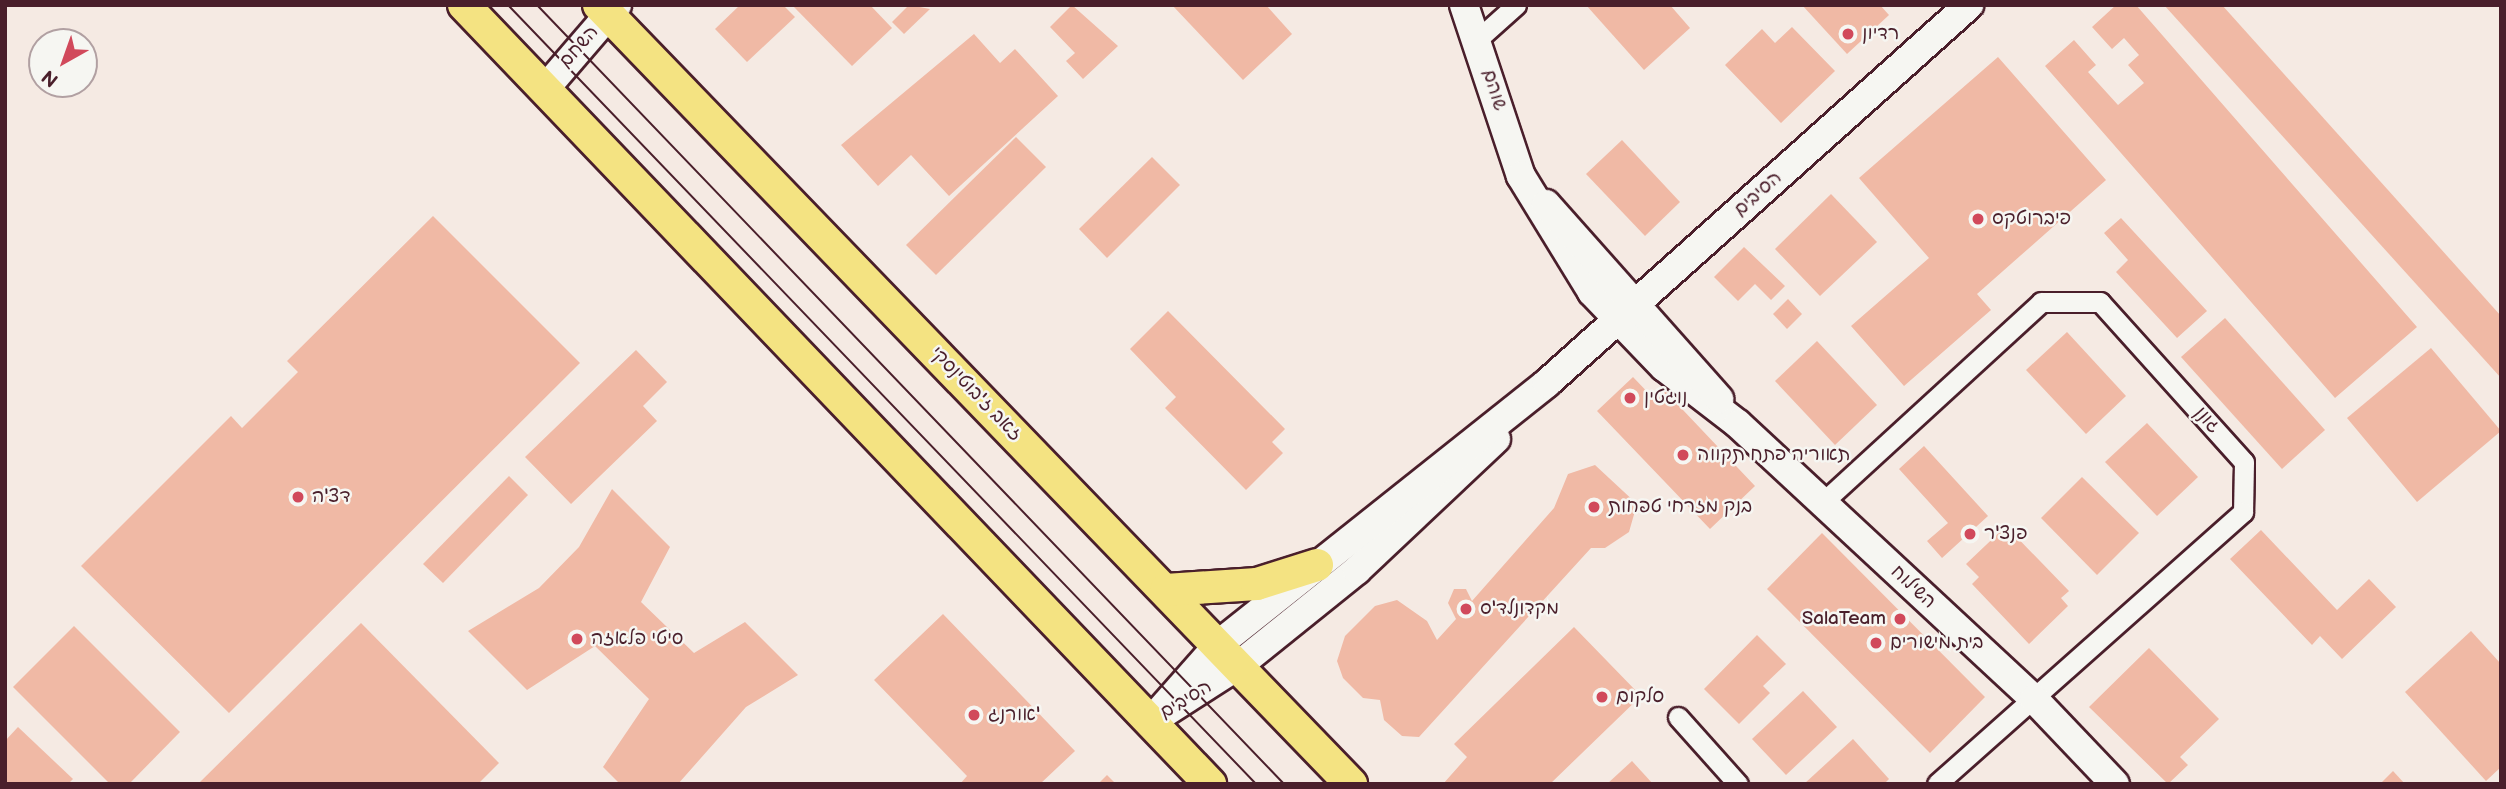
<!DOCTYPE html>
<meta charset="utf-8">
<style>
body{margin:0}
#map{position:relative;width:2506px;height:789px;overflow:hidden;background:#f5eae3;font-family:"Balsamiq Sans","Playpen Sans Hebrew",sans-serif}
div>[style]{position:absolute}
.building>*{inset:0;background:#f0b9a5}
.roads{filter:drop-shadow(2px 0 #4a1f2b) drop-shadow(-2px 0 #4a1f2b) drop-shadow(0 2px #4a1f2b) drop-shadow(0 -2px #4a1f2b)}
.street>*{height:19px;margin:-9.5px;padding:0 9.5px;transform-origin:9.5px;border-radius:9.5px;background:#f6f6f2}
.secondary>*{height:28px;margin:-14px;padding:0 14px;transform-origin:14px;border-radius:14px;background:#f6f6f2}
.primary>*{height:32px;margin:-16px;padding:0 16px;transform-origin:16px;border-radius:16px;background:#f4e382}
.tram>*{height:2px;margin:-1px;padding:0 1px;transform-origin:1px;border-radius:1px;background:#4a1f2b}
.dots>*{width:19px;height:19px;translate:-50% -50%;box-sizing:border-box;border:4px solid #f6f6f2;border-radius:50%}
span{translate:-50% -50%;white-space:nowrap;text-align:center;line-height:1.15;-webkit-text-stroke:5px #f6f6f2;paint-order:stroke}
.poi-label{font-size:19px;color:#4a1f2b}
.left{translate:0 -50%;text-align:left}
.right{translate:-100% -50%;text-align:right}
.street-label{font-size:19px;color:#4a1f2b}
.frame{position:absolute;inset:0;border:7px solid #4a1f2b;pointer-events:none}
.north{position:absolute;left:28px;top:28px;width:70px;height:70px;box-sizing:border-box;background:#f6f6f2;border:2px solid #b1a0a2;border-radius:50%;rotate:220deg;font-size:19px;font-weight:700;line-height:28px;text-align:center;color:#4a1f2b}
.north::after{content:'';display:block;margin:auto;width:24px;height:32px;background:#d1495b;clip-path:polygon(50% 0,100% 100%,50% 72%,0 100%)}
</style>
<div id="map">
<div class="building">
<div style="clip-path:polygon(740px 5px,783px 5px,795px 17px,747px 62px,715px 29px)"></div>
<div style="clip-path:polygon(792px 5px,870px 5px,892px 28px,852px 66px)"></div>
<div style="clip-path:polygon(909px 5px,930px 9px,904px 34px,892px 22px)"></div>
<div style="clip-path:polygon(1072px 5px,1118px 46px,1083px 79px,1066px 61px,1075px 53px,1050px 27px)"></div>
<div style="clip-path:polygon(1172px 5px,1266px 5px,1292px 34px,1243px 80px)"></div>
<div style="clip-path:polygon(1586px 5px,1670px 5px,1690px 28px,1644px 70px)"></div>
<div style="clip-path:polygon(1802px 5px,1880px 5px,1889px 15px,1847px 54px)"></div>
<div style="clip-path:polygon(2116px 5px,2136px 5px,2417px 327px,2335px 398px,2045px 66px,2074px 40px,2096px 65px,2088px 72px,2118px 105px,2144px 83px,2128px 65px,2139px 55px,2124px 38px,2112px 49px,2092px 27px)"></div>
<div style="clip-path:polygon(2164px 5px,2222px 5px,2501px 316px,2501px 378px)"></div>
<div style="clip-path:polygon(1792px 27px,1835px 71px,1781px 123px,1725px 65px,1762px 29px,1775px 43px)"></div>
<div style="clip-path:polygon(974px 34px,1000px 63px,1015px 49px,1058px 96px,949px 196px,911px 155px,878px 186px,841px 145px)"></div>
<div style="clip-path:polygon(1998px 57px,2106px 180px,1977px 294px,1991px 310px,1904px 386px,1851px 326px,1929px 258px,1859px 178px)"></div>
<div style="clip-path:polygon(1016px 137px,1046px 167px,936px 275px,906px 245px)"></div>
<div style="clip-path:polygon(1622px 140px,1680px 202px,1645px 236px,1586px 174px)"></div>
<div style="clip-path:polygon(1152px 157px,1180px 185px,1107px 258px,1079px 229px)"></div>
<div style="clip-path:polygon(1831px 194px,1877px 242px,1820px 296px,1775px 249px)"></div>
<div style="clip-path:polygon(433px 216px,580px 363px,229px 713px,81px 566px,231px 416px,242px 428px,298px 372px,287px 361px)"></div>
<div style="clip-path:polygon(2121px 218px,2207px 311px,2177px 338px,2116px 272px,2128px 260px,2104px 233px)"></div>
<div style="clip-path:polygon(1744px 247px,1785px 286px,1771px 300px,1755px 284px,1738px 301px,1714px 277px)"></div>
<div style="clip-path:polygon(1788px 299px,1802px 314px,1787px 329px,1773px 314px)"></div>
<div style="clip-path:polygon(1168px 311px,1285px 429px,1272px 442px,1283px 453px,1246px 490px,1165px 408px,1176px 397px,1130px 349px)"></div>
<div style="clip-path:polygon(2225px 318px,2325px 430px,2282px 469px,2181px 357px)"></div>
<div style="clip-path:polygon(2067px 332px,2126px 396px,2086px 434px,2026px 370px)"></div>
<div style="clip-path:polygon(1817px 341px,1877px 405px,1835px 445px,1775px 381px)"></div>
<div style="clip-path:polygon(2431px 348px,2501px 431px,2417px 502px,2347px 418px)"></div>
<div style="clip-path:polygon(636px 350px,667px 382px,643px 406px,657px 421px,571px 504px,525px 457px)"></div>
<div style="clip-path:polygon(1633px 377px,1655px 400px,1665px 391px,1755px 486px,1710px 529px,1597px 411px)"></div>
<div style="clip-path:polygon(2147px 423px,2198px 477px,2157px 516px,2105px 462px)"></div>
<div style="clip-path:polygon(1924px 446px,1988px 516px,1942px 558px,1927px 541px,1948px 523px,1899px 469px)"></div>
<div style="clip-path:polygon(1595px 465px,1637px 504px,1629px 532px,1605px 548px,1591px 548px,1419px 737px,1402px 736px,1384px 720px,1380px 700px,1363px 698px,1343px 678px,1337px 661px,1345px 636px,1375px 606px,1397px 600px,1427px 621px,1437px 640px,1456px 619px,1448px 603px,1454px 589px,1466px 589px,1472px 601px,1554px 508px,1568px 474px)"></div>
<div style="clip-path:polygon(509px 476px,528px 495px,443px 583px,423px 564px)"></div>
<div style="clip-path:polygon(2082px 477px,2139px 533px,2097px 575px,2041px 518px)"></div>
<div style="clip-path:polygon(612px 489px,670px 547px,641px 602px,694px 653px,745px 622px,798px 675px,746px 707px,678px 784px,620px 784px,603px 767px,649px 699px,595px 646px,527px 690px,468px 631px,539px 588px,579px 547px)"></div>
<div style="clip-path:polygon(2006px 526px,2069px 591px,2061px 598px,2068px 606px,2029px 644px,1972px 584px,1979px 577px,1966px 564px)"></div>
<div style="clip-path:polygon(2261px 530px,2337px 610px,2369px 579px,2396px 607px,2342px 659px,2320px 636px,2312px 645px,2230px 559px)"></div>
<div style="clip-path:polygon(1822px 533px,1985px 697px,1930px 753px,1767px 589px)"></div>
<div style="clip-path:polygon(943px 614px,1075px 751px,1040px 784px,960px 784px,967px 776px,874px 680px)"></div>
<div style="clip-path:polygon(361px 623px,499px 763px,478px 784px,198px 784px)"></div>
<div style="clip-path:polygon(74px 626px,180px 732px,129px 784px,110px 784px,13px 687px)"></div>
<div style="clip-path:polygon(1574px 627px,1641px 696px,1550px 784px,1443px 784px,1467px 757px,1454px 744px)"></div>
<div style="clip-path:polygon(2471px 631px,2501px 664px,2501px 767px,2486px 781px,2405px 692px)"></div>
<div style="clip-path:polygon(1757px 635px,1786px 664px,1763px 686px,1770px 693px,1739px 724px,1704px 689px)"></div>
<div style="clip-path:polygon(2149px 648px,2219px 719px,2180px 757px,2188px 765px,2168px 784px,2089px 707px)"></div>
<div style="clip-path:polygon(1803px 691px,1837px 727px,1786px 775px,1752px 739px)"></div>
<div style="clip-path:polygon(18px 727px,73px 779px,68px 784px,5px 784px,5px 741px)"></div>
<div style="clip-path:polygon(1853px 739px,1889px 779px,1884px 784px,1804px 784px)"></div>
<div style="clip-path:polygon(1632px 761px,1653px 784px,1607px 784px)"></div>
<div style="clip-path:polygon(2393px 771px,2405px 784px,2380px 784px)"></div>
<div style="clip-path:polygon(1107px 775px,1116px 784px,1098px 784px)"></div>
</div>
<div class="roads">
<div class="street">
<div style="left:1478px;top:39px;width:51px;rotate:-41.8deg"></div>
<div style="left:1822px;top:503px;width:297px;rotate:-42.5deg"></div>
<div style="left:2041px;top:302px;width:59px"></div>
<div style="left:2100px;top:302px;width:215px;rotate:48deg"></div>
<div style="left:2244px;top:462px;width:50px;rotate:91.1deg"></div>
<div style="left:2243px;top:512px;width:409px;rotate:138.4deg"></div>
<div style="left:1678px;top:717px;width:90px;rotate:48.2deg"></div>
</div>
<div class="secondary">
<div style="left:1464px;top:5px;width:180px;rotate:71.6deg"></div>
<div style="left:1521px;top:176px;width:136px;rotate:58.5deg"></div>
<div style="left:1592px;top:292px;width:104px;rotate:46.2deg"></div>
<div style="left:1664px;top:367px;width:93px;rotate:37.6deg"></div>
<div style="left:1738px;top:424px;width:404px;rotate:42.9deg"></div>
<div style="left:2034px;top:699px;width:117px;rotate:46.4deg"></div>
<div style="left:544px;top:90px;width:112px;rotate:-49.3deg"></div>
<div style="left:1546px;top:204px;width:261px;rotate:48.4deg"></div>
<div style="left:1158px;top:717px;width:96px;rotate:-32.7deg"></div>
<div style="left:1239px;top:665px;width:151px;rotate:-38.8deg"></div>
<div style="left:1357px;top:570px;width:191px;rotate:-43.3deg"></div>
<div style="left:1150px;top:722px;width:104px;rotate:-48.5deg"></div>
<div style="left:1219px;top:644px;width:419px;rotate:-38.5deg"></div>
<div style="left:1547px;top:383px;width:567px;rotate:-41.85deg"></div>
</div>
<div class="primary">
<div style="left:464px;top:5px;width:1079px;rotate:46.24deg"></div>
<div style="left:599px;top:5px;width:1083px;rotate:46.01deg"></div>
<div style="left:1166px;top:590px;width:91px;rotate:-3.8deg"></div>
<div style="left:1257px;top:584px;width:63px;rotate:-17.6deg"></div>
</div>
</div>
<div class="tram">
<div style="left:508px;top:5px;width:1080px;rotate:46.16deg"></div>
<div style="left:537px;top:5px;width:1079px;rotate:46.2deg"></div>
</div>
<div class="dots">
<div style="left:1848px;top:34px;background:#d1495b"></div>
<div style="left:1978px;top:219px;background:#d1495b"></div>
<div style="left:1630px;top:398px;background:#d1495b"></div>
<div style="left:1683px;top:455px;background:#d1495b"></div>
<div style="left:298px;top:497px;background:#d1495b"></div>
<div style="left:1594px;top:507px;background:#d1495b"></div>
<div style="left:1970px;top:534px;background:#d1495b"></div>
<div style="left:1466px;top:609px;background:#d1495b"></div>
<div style="left:1900px;top:619px;background:#d1495b"></div>
<div style="left:577px;top:639px;background:#d1495b"></div>
<div style="left:1876px;top:643px;background:#d1495b"></div>
<div style="left:1602px;top:697px;background:#d1495b"></div>
<div style="left:974px;top:715px;background:#d1495b"></div>
</div>
<div class="poi-label">
<span class="left" style="left:1862px;top:34px">רדיון</span>
<span class="left" style="left:1992px;top:219px">פיברוטקס</span>
<span class="left" style="left:1644px;top:398px">נוגטין</span>
<span class="left" style="left:1697px;top:455px">תאוריה פתח תקווה</span>
<span class="left" style="left:312px;top:497px">דצ'ה</span>
<span class="left" style="left:1608px;top:507px">בנק מזרחי טפחות</span>
<span class="left" style="left:1984px;top:534px">פנצ'ר</span>
<span class="left" style="left:1480px;top:609px">מקדונלד'ס</span>
<span class="right" style="left:1886px;top:619px">SalaTeam</span>
<span class="left" style="left:591px;top:639px">סיטי פלאזה</span>
<span class="left" style="left:1890px;top:643px">בית מישורים</span>
<span class="left" style="left:1616px;top:697px">סלקום</span>
<span class="left" style="left:988px;top:715px">אורנג'</span>
</div>
<div class="street-label">
<span style="left:579px;top:47px;rotate:-49deg">השחם</span>
<span style="left:1494px;top:90px;rotate:73deg">שוהם</span>
<span style="left:1758px;top:194px;rotate:-42deg">הסיבים</span>
<span style="left:976px;top:394px;rotate:46deg">זאב ז'בוטינסקי</span>
<span style="left:2207px;top:420px;rotate:48deg">גונן</span>
<span style="left:1913px;top:587px;rotate:43deg">השילוח</span>
<span style="left:1186px;top:700px;rotate:-31deg">הסיבים</span>
</div>
<div class="frame"></div>
<div class="north">N</div>
</div>
